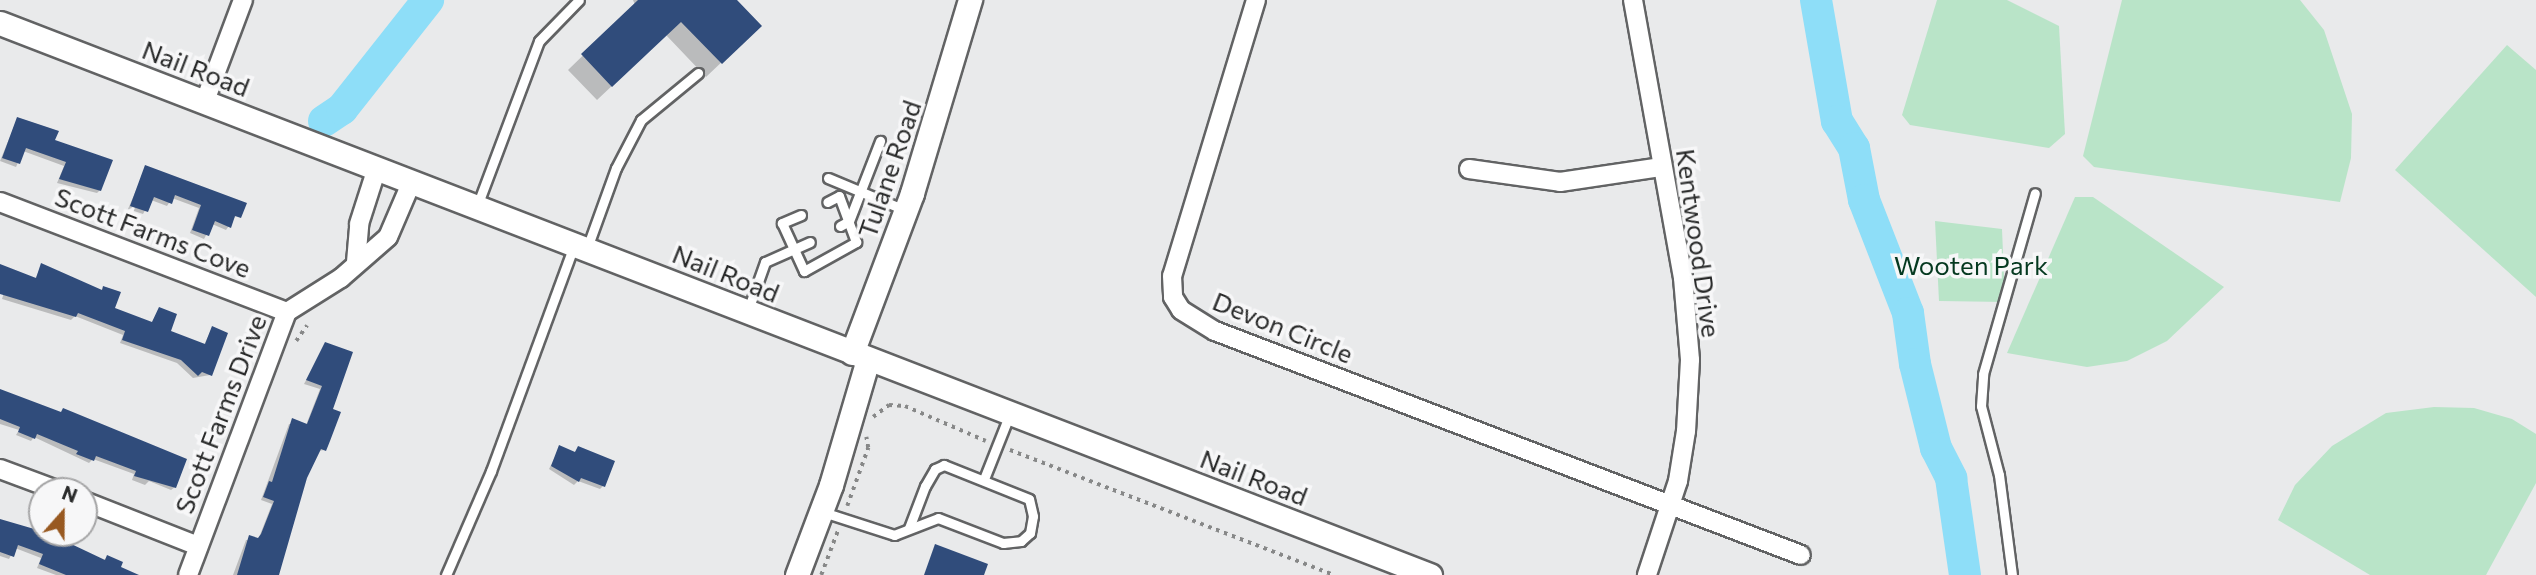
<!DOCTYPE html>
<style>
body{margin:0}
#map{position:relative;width:2536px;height:575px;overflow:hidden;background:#e9eaeb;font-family:Commissioner,sans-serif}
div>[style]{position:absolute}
.green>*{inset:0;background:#b9e4c8}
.shadow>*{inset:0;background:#0003}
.river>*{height:32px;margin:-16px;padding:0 16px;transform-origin:16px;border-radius:16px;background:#8edef8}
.building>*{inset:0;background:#304c7b}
.path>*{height:3.5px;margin-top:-1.75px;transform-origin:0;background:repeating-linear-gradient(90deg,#878888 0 3.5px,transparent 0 8.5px)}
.roads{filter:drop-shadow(2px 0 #626364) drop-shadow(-2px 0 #626364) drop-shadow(0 2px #626364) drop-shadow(0 -2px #626364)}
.service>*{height:9px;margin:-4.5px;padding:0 4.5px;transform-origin:4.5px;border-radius:4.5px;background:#fff}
.minor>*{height:18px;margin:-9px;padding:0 9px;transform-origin:9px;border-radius:9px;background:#fff}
.tertiary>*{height:23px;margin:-11.5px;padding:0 11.5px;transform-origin:11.5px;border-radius:11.5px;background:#fff}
span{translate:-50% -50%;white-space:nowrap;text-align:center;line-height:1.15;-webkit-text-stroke:7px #f7f7f8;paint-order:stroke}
.street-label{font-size:26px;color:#292a2a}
.park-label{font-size:26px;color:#053920}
.north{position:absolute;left:28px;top:477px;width:70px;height:70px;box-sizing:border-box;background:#f7f7f8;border:2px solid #a5a5a6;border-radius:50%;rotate:21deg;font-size:19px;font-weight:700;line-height:28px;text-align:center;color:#292a2a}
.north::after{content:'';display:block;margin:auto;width:24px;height:32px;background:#985921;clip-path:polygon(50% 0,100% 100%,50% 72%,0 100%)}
</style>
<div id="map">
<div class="green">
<div style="clip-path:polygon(1937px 0,2007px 0,2059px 26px,2065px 134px,2049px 148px,1910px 125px,1902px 115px)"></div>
<div style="clip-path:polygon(2122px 0,2300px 0,2324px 30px,2352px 114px,2351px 158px,2340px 202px,2094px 167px,2083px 156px)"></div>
<div style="clip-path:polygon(2507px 45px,2536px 70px,2536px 297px,2395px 170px)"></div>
<div style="clip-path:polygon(2075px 197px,2093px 197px,2224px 287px,2167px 341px,2127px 361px,2087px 367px,2007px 353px)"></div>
<div style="clip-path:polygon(1935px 221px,2002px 229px,2005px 302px,1939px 301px)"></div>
<div style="clip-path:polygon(2434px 407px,2474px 408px,2512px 419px,2536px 434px,2536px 483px,2486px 575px,2370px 575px,2278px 520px,2295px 485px,2332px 446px,2386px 413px)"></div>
</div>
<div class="shadow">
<div style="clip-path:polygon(633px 0,734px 0,745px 40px,706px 77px,666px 35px,597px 100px,568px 70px,635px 5px)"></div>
<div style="clip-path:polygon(17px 119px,100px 190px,97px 193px,57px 183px,64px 166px,23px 151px,16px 167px,0 161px)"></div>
<div style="clip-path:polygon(146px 167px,244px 204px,226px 230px,212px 224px,204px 239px,190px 233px,199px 208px,172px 198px,167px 206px,151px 200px,143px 214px,128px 209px)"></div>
<div style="clip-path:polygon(42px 265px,100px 291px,104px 288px,112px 309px,151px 324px,159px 309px,168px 332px,204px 345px,212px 328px,210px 375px,193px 378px,177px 363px,120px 343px,123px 335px,75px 316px,71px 320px,2px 299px,5px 289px,0 287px,0 266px,35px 279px)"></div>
<div style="clip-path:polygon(325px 344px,330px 410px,325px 450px,317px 451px,305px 478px,272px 575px,233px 575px,246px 540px,258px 540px,272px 504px,261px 500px,289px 424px,306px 425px,320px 389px,304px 384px)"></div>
<div style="clip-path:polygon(0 390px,175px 487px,171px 490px,149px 481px,145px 485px,132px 480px,134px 474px,93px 459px,89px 463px,34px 437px,31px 441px,16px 435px,19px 430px,0 424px)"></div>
<div style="clip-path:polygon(560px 447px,574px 453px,578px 448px,603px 486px,600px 489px,578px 481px,574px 485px,549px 469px)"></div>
<div style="clip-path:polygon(0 517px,0 521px,103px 561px,107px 557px,123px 575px,56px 575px,37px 568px,41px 558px,15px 548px,9px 559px,0 556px)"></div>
</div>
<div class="river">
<div style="left:1816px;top:0;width:123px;rotate:80.2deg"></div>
<div style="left:1837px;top:121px;width:32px;rotate:58deg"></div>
<div style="left:1854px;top:148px;width:53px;rotate:79.1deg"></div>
<div style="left:1864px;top:200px;width:121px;rotate:68.7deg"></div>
<div style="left:1908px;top:313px;width:51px;rotate:82.2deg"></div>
<div style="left:1915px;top:364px;width:87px;rotate:76deg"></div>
<div style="left:1936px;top:448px;width:34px;rotate:63deg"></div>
<div style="left:1951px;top:478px;width:98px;rotate:81.8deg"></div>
<div style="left:324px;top:121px;width:22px;rotate:-34deg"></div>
<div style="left:342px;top:109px;width:139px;rotate:-51.7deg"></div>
</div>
<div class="building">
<div style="clip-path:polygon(638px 0,737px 0,762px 26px,722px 64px,681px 22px,612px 87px,581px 54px)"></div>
<div style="clip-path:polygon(17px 117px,59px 131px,55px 140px,113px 160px,101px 191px,59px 179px,66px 162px,26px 148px,20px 164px,2px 158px)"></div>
<div style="clip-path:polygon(145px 165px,247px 203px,241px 218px,235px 216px,231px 228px,215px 221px,209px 236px,192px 230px,201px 205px,175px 195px,172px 204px,154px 197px,148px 212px,130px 206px)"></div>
<div style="clip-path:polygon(41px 263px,102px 290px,103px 286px,121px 292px,115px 308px,152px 322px,159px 307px,177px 314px,171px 331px,205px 344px,212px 326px,228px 333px,212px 376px,202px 372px,198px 376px,181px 360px,122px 340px,125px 331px,78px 313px,76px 317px,0 294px,0 264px,36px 278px)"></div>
<div style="clip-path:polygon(325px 342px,353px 352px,333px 409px,341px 412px,330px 441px,326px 451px,321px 449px,307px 478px,279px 575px,237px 575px,249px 535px,258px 538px,261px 534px,274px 501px,263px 497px,269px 481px,272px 482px,292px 418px,307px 424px,322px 386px,306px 380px)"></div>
<div style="clip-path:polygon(0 389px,61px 412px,63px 408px,187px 459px,176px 488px,134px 476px,136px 471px,96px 456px,94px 461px,76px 454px,78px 451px,37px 434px,35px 439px,18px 432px,20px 427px,0 419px)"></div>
<div style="clip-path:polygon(559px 445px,575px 452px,578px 446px,615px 461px,605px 487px,581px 478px,579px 482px,551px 466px)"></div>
<div style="clip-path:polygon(0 519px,48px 533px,105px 560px,107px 555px,123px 562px,121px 567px,139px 575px,66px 575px,39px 564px,43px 554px,18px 545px,14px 557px,0 552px)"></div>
<div style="clip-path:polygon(935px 544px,988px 564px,984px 575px,924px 575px)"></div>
</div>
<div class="path">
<div style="left:296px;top:341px;width:19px;rotate:-55deg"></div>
<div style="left:873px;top:417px;width:20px;rotate:-37deg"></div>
<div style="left:889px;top:405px;width:16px;rotate:4deg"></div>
<div style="left:905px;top:406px;width:88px;rotate:23.4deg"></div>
<div style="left:1010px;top:450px;width:347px;rotate:21.1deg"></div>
<div style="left:847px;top:506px;width:62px;rotate:-70.1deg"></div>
<div style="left:868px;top:448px;width:11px;rotate:-100deg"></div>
<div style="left:821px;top:575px;width:48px;rotate:-69.3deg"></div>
</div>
<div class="roads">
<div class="service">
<div style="left:828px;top:178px;width:83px;rotate:22.6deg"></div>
<div style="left:477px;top:206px;width:176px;rotate:-69.4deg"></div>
<div style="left:539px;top:41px;width:57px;rotate:-45.7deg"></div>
<div style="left:801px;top:215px;width:21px;rotate:157deg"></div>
<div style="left:782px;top:223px;width:53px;rotate:65.4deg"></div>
<div style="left:804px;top:271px;width:60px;rotate:-29.1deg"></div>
<div style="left:856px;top:242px;width:49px;rotate:-110.3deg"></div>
<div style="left:839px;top:196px;width:13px;rotate:153deg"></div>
<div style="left:840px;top:226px;width:10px;rotate:-29deg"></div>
<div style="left:849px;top:221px;width:86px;rotate:-68.8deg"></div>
<div style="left:587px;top:248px;width:85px;rotate:-70.1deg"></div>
<div style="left:616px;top:168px;width:54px;rotate:-62.5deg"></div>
<div style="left:641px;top:120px;width:74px;rotate:-39.5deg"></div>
<div style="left:748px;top:310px;width:51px;rotate:-70.5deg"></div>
<div style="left:765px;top:262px;width:49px;rotate:-24deg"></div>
<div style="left:984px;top:479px;width:68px;rotate:-68.4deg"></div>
<div style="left:823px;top:512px;width:75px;rotate:17.9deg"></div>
<div style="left:894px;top:535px;width:47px;rotate:-21.1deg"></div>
<div style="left:938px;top:518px;width:70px;rotate:21deg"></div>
<div style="left:1003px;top:543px;width:18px;rotate:-6deg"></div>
<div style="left:1021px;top:541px;width:12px;rotate:-42deg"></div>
<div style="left:1030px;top:533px;width:17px;rotate:-80deg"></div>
<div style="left:1033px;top:516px;width:17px;rotate:-103deg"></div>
<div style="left:1029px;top:499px;width:92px;rotate:-158.2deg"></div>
<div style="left:944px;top:465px;width:10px;rotate:156deg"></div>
<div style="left:935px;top:469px;width:20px;rotate:120deg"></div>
<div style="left:925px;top:486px;width:45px;rotate:110.9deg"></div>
<div style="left:446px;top:575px;width:113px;rotate:-66.6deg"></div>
<div style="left:491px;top:471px;width:241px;rotate:-69.8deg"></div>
<div style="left:2012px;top:575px;width:101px;rotate:-97.4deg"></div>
<div style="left:1999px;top:475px;width:71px;rotate:-104.6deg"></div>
<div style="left:1981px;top:406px;width:32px;rotate:-86deg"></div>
<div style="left:1983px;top:374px;width:188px;rotate:-74deg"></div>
</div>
<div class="minor">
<div style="left:1256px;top:0;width:288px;rotate:106.9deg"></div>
<div style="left:1172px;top:276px;width:21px;rotate:87deg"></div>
<div style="left:1173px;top:297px;width:15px;rotate:58deg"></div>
<div style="left:1181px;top:310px;width:40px;rotate:32deg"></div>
<div style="left:1215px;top:331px;width:627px;rotate:20.92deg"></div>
<div style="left:1633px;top:0;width:282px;rotate:79.8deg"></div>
<div style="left:1683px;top:278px;width:82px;rotate:85.1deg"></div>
<div style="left:1690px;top:360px;width:71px;rotate:93.2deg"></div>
<div style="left:1686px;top:431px;width:51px;rotate:99.1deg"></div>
<div style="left:1678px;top:481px;width:99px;rotate:108.3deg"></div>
<div style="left:205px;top:101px;width:108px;rotate:-69.4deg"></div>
<div style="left:1469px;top:169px;width:92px;rotate:8.1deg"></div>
<div style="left:1560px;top:182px;width:103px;rotate:-8.4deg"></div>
<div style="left:0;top:202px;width:307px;rotate:21deg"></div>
<div style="left:356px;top:262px;width:38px;rotate:-85deg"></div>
<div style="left:359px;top:224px;width:59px;rotate:-72.2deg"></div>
<div style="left:0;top:469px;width:63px;rotate:20.4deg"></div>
<div style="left:84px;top:501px;width:123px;rotate:21.5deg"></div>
<div style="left:188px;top:575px;width:281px;rotate:-69.4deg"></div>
<div style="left:287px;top:312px;width:64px;rotate:-32.2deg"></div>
<div style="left:341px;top:278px;width:62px;rotate:-41.1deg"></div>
<div style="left:388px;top:237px;width:61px;rotate:-66.8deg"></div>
</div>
<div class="tertiary">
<div style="left:0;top:23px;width:1533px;rotate:21.11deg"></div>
<div style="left:852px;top:353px;width:171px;rotate:-69.4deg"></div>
<div style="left:912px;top:193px;width:202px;rotate:-73.3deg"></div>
<div style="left:797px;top:575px;width:96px;rotate:-69.3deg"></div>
<div style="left:831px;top:485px;width:131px;rotate:-73.6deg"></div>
</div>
</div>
<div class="street-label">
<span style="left:196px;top:68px;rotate:21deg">Nail Road</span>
<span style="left:889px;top:169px;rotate:-71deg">Tulane Road</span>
<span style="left:153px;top:232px;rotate:21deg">Scott Farms Cove</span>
<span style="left:1699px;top:243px;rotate:82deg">Kentwood Drive</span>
<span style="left:726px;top:273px;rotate:22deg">Nail Road</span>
<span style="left:1283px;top:327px;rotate:22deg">Devon Circle</span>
<span style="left:220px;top:414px;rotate:-69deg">Scott Farms Drive</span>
<span style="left:1254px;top:477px;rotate:21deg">Nail Road</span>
</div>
<div class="park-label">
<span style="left:1971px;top:265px">Wooten Park</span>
</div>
<div class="north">N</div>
</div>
